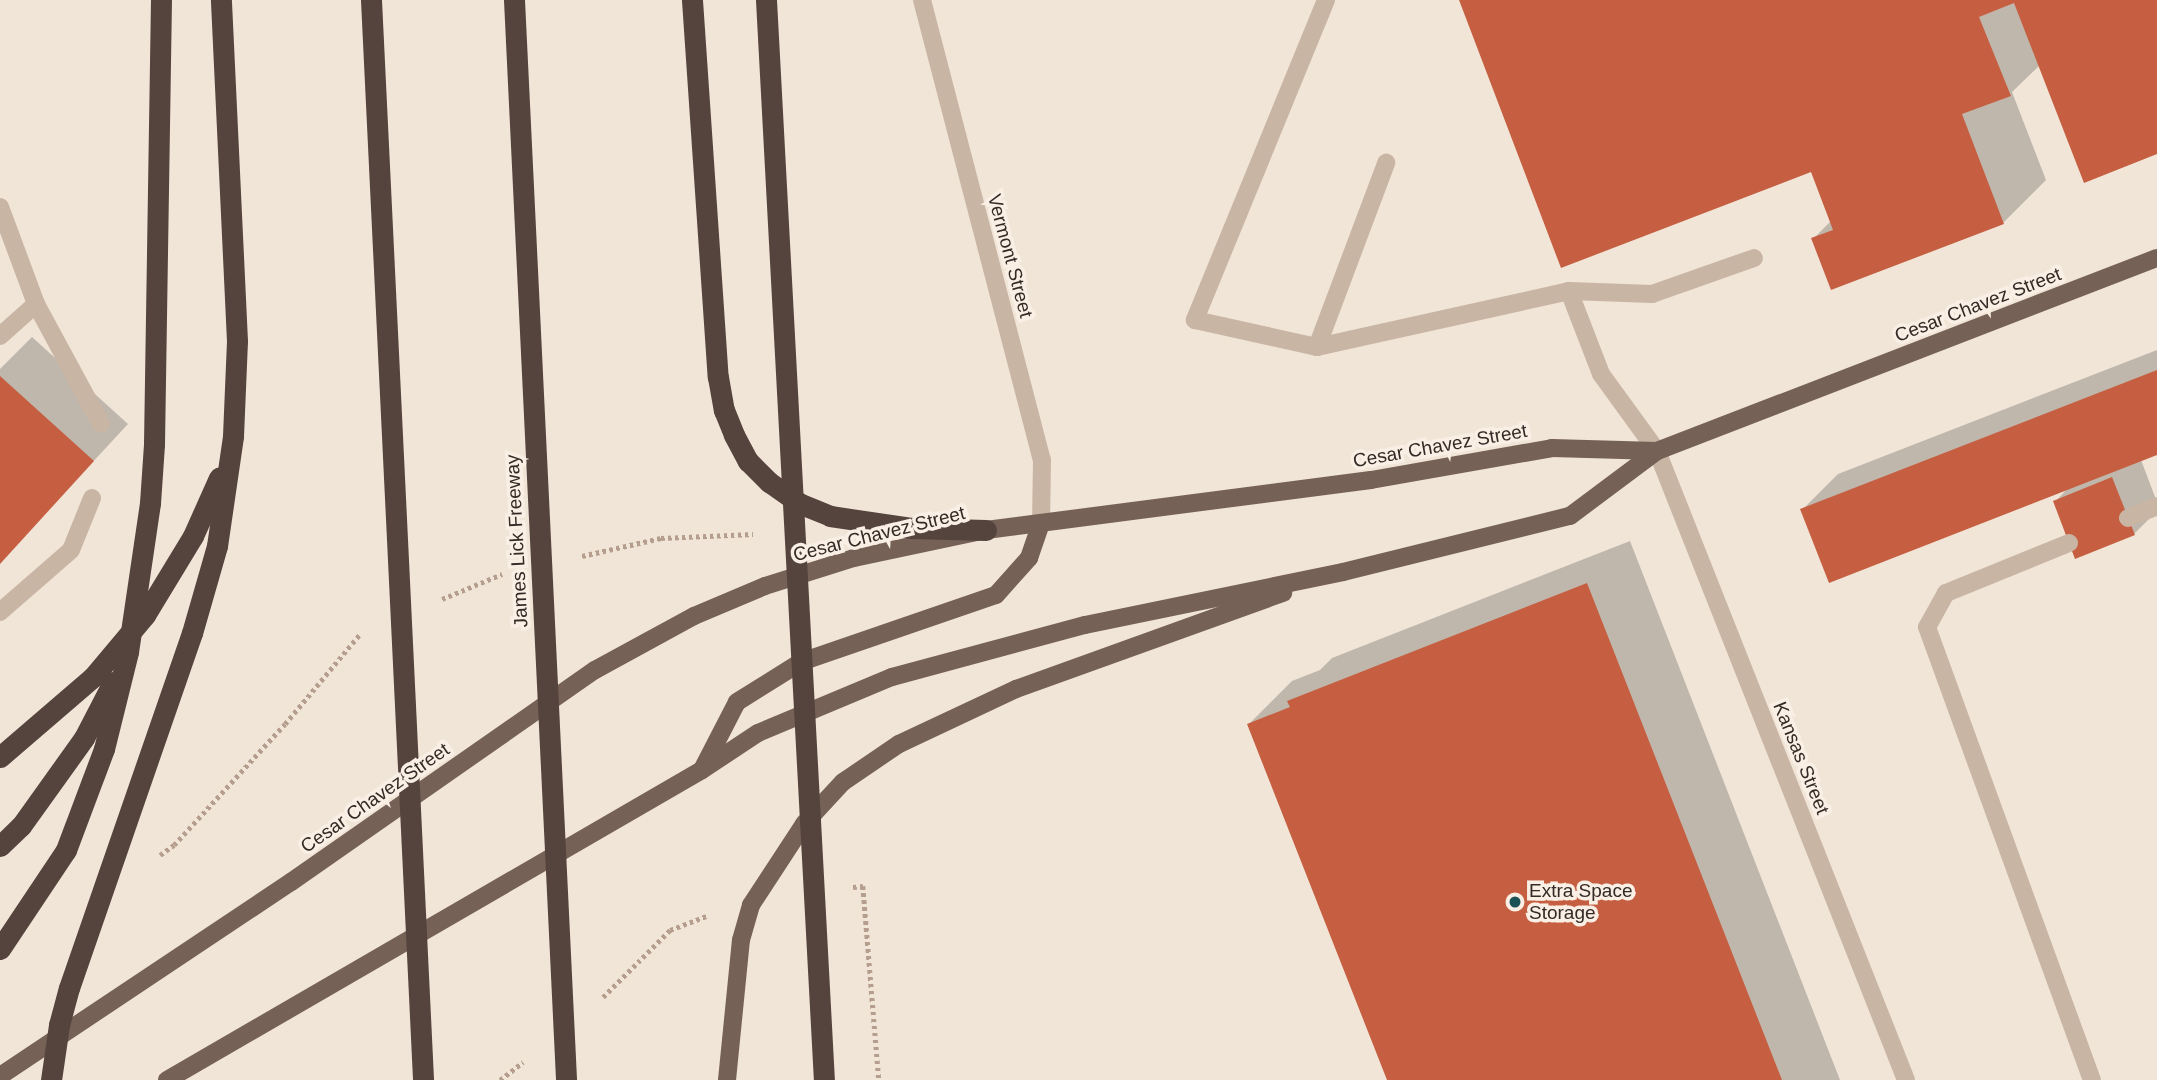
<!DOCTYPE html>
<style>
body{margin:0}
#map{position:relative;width:2157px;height:1080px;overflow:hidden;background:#f1e5d8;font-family:Helvetica,sans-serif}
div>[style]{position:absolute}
.shadow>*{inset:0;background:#0003}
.building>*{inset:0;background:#c65f41}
.path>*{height:4.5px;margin-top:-2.25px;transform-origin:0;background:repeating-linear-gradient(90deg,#b59e8e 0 3.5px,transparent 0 7px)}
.lane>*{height:18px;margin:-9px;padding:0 9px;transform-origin:9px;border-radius:9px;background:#c9b5a4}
.street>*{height:18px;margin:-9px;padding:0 9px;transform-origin:9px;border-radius:9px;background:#c9b5a4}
.primary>*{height:18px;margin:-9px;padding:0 9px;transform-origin:9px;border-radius:9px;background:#766157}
.highway>*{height:21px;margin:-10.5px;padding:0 10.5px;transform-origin:10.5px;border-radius:10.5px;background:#55443d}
.dots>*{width:19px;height:19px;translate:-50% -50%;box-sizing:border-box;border:4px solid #f9efe4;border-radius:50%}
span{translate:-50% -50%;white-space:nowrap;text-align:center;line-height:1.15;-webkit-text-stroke:7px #f9efe4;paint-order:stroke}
.street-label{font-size:19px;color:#342a26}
.poi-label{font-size:19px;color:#342a26}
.left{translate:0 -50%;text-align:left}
</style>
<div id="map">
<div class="shadow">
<div style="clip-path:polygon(1461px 0,2157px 0,2157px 152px,2040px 65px,2012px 92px,2046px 180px,2003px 223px,1813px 239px,1831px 221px,1812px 170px)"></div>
<div style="clip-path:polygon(32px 337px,128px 424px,0 562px,0 369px)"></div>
<div style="clip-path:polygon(2157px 350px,2157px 453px,2141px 460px,2157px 502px,2157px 511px,2134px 534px,2055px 502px,2068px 488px,1803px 509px,1838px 474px)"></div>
<div style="clip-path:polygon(1630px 541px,1840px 1080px,1388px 1080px,1249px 724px,1292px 681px,1320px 670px,1332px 658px)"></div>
</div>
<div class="building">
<div style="clip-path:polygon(1459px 0,2157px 0,2157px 154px,2084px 183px,2014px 3px,1979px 17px,2011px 96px,1962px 114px,2004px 224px,1831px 290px,1811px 238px,1833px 230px,1811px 172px,1561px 268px)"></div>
<div style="clip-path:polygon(2157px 370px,2157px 455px,1829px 583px,1800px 509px)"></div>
<div style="clip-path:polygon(0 376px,94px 461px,0 564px)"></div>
<div style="clip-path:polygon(2112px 477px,2135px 535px,2075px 559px,2053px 501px)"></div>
<div style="clip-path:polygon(1587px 583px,1782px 1080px,1387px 1080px,1247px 724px,1290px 707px,1287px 701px)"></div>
</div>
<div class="path">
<div style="left:582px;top:556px;width:81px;rotate:-12.8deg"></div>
<div style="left:661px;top:538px;width:92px;rotate:-2.5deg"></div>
<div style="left:442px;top:599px;width:65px;rotate:-22.6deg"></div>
<div style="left:160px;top:855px;width:17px;rotate:-36deg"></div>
<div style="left:174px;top:845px;width:164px;rotate:-47.5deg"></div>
<div style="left:285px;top:724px;width:117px;rotate:-50.2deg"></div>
<div style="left:853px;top:887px;width:10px;rotate:-6deg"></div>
<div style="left:863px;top:886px;width:195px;rotate:85.3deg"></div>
<div style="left:603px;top:997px;width:95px;rotate:-45deg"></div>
<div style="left:670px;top:930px;width:40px;rotate:-21deg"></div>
<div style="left:500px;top:1080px;width:29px;rotate:-38deg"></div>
</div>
<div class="lane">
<div style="left:1326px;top:0;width:346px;rotate:112.3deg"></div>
<div style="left:1195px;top:320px;width:125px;rotate:12.5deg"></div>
<div style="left:1317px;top:347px;width:258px;rotate:-12.5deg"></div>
<div style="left:1569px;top:291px;width:89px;rotate:68.9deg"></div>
<div style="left:1601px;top:374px;width:95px;rotate:54deg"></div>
<div style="left:1569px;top:291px;width:83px;rotate:2.1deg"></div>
<div style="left:1652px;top:294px;width:108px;rotate:-19.4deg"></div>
<div style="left:0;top:336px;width:48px;rotate:-41.6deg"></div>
<div style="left:1317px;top:347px;width:197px;rotate:-69.4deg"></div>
<div style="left:2128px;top:518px;width:31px;rotate:-22deg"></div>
<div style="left:2069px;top:543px;width:133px;rotate:157.9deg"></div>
<div style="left:1946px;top:593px;width:39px;rotate:119deg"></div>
<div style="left:1927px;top:627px;width:482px;rotate:70deg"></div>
<div style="left:0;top:612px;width:94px;rotate:-41.1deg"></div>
<div style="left:71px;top:550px;width:56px;rotate:-68deg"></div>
</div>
<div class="street">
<div style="left:922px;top:0;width:475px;rotate:75.4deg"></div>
<div style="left:1042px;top:460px;width:64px;rotate:90.9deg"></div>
<div style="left:0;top:207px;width:103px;rotate:69.6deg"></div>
<div style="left:36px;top:304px;width:136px;rotate:61.6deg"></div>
<div style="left:1657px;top:451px;width:676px;rotate:68.4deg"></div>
</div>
<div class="primary">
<div style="left:703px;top:768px;width:74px;rotate:-62.7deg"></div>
<div style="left:737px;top:702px;width:75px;rotate:-32deg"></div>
<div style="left:801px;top:662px;width:206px;rotate:-19deg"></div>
<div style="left:996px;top:595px;width:50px;rotate:-48.3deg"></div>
<div style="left:1029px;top:558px;width:36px;rotate:-71deg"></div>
<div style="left:0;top:1076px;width:350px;rotate:-33.7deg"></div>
<div style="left:291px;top:882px;width:371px;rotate:-34.9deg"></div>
<div style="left:595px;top:670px;width:113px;rotate:-28.6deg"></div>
<div style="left:694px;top:616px;width:77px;rotate:-22.9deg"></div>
<div style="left:765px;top:586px;width:93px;rotate:-17.5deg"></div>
<div style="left:854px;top:558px;width:135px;rotate:-12deg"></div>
<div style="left:986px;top:530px;width:388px;rotate:-7.4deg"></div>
<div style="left:1371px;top:480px;width:184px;rotate:-10deg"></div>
<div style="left:1552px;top:448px;width:105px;rotate:1.6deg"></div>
<div style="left:167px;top:1080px;width:618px;rotate:-30.09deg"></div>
<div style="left:702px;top:770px;width:67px;rotate:-33.5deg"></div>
<div style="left:758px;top:733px;width:145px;rotate:-22.7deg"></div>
<div style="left:892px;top:677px;width:200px;rotate:-15.1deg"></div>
<div style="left:1085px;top:625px;width:263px;rotate:-11.6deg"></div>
<div style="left:1343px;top:572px;width:234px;rotate:-13.9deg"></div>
<div style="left:1570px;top:516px;width:109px;rotate:-36.8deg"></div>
<div style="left:1657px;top:451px;width:536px;rotate:-21.11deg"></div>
<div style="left:727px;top:1080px;width:141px;rotate:-84.3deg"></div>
<div style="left:741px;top:940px;width:36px;rotate:-74deg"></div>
<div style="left:751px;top:905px;width:97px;rotate:-56.8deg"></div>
<div style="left:804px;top:824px;width:57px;rotate:-47.1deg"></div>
<div style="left:843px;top:782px;width:68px;rotate:-34.2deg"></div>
<div style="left:899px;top:744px;width:129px;rotate:-25.2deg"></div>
<div style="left:1016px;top:689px;width:284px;rotate:-19.8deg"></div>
</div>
<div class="highway">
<div style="left:371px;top:0;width:1081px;rotate:87.24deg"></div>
<div style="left:514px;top:0;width:1081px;rotate:87.24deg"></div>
<div style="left:692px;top:0;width:378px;rotate:86.1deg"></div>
<div style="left:718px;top:377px;width:34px;rotate:80deg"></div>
<div style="left:724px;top:410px;width:27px;rotate:68deg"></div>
<div style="left:734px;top:435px;width:30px;rotate:62deg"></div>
<div style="left:748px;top:461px;width:30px;rotate:45deg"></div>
<div style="left:769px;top:482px;width:39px;rotate:35deg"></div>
<div style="left:801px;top:504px;width:31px;rotate:22deg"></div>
<div style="left:830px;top:516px;width:82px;rotate:8.4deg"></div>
<div style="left:911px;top:528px;width:75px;rotate:1.5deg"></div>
<div style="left:766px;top:0;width:1082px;rotate:86.93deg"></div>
<div style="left:0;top:757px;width:123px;rotate:-40.7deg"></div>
<div style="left:93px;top:677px;width:81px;rotate:-50deg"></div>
<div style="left:145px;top:615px;width:92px;rotate:-58.7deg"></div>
<div style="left:193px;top:536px;width:64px;rotate:-65.9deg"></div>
<div style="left:0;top:846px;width:29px;rotate:-44deg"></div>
<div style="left:21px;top:826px;width:108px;rotate:-54.4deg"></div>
<div style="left:84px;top:738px;width:63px;rotate:-62.6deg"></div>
<div style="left:0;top:949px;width:119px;rotate:-56.3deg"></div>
<div style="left:66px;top:850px;width:108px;rotate:-69.4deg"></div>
<div style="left:104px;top:749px;width:100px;rotate:-76.1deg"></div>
<div style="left:128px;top:652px;width:151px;rotate:-81.6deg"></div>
<div style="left:150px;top:503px;width:59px;rotate:-86.1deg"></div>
<div style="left:154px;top:444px;width:444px;rotate:-89.1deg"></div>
<div style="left:51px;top:1080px;width:56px;rotate:-81.7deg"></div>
<div style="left:59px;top:1025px;width:38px;rotate:-75deg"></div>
<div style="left:69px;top:988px;width:376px;rotate:-70.9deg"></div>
<div style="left:192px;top:633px;width:91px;rotate:-74deg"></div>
<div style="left:217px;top:546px;width:111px;rotate:-81.7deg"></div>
<div style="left:233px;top:436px;width:95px;rotate:-87.6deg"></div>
<div style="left:237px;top:341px;width:341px;rotate:-92.7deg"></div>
</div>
<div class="dots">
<div style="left:1515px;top:902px;background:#1b5256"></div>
</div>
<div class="street-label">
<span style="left:1010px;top:256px;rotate:75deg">Vermont Street</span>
<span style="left:1978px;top:305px;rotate:-21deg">Cesar Chavez Street</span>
<span style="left:1440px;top:446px;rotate:-10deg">Cesar Chavez Street</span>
<span style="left:879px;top:534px;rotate:-14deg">Cesar Chavez Street</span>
<span style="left:517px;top:541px;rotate:-93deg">James Lick Freeway</span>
<span style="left:1801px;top:758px;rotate:68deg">Kansas Street</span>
<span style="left:375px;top:798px;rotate:-35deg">Cesar Chavez Street</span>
</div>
<div class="poi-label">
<span class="left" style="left:1529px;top:902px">Extra Space<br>Storage</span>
</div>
</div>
